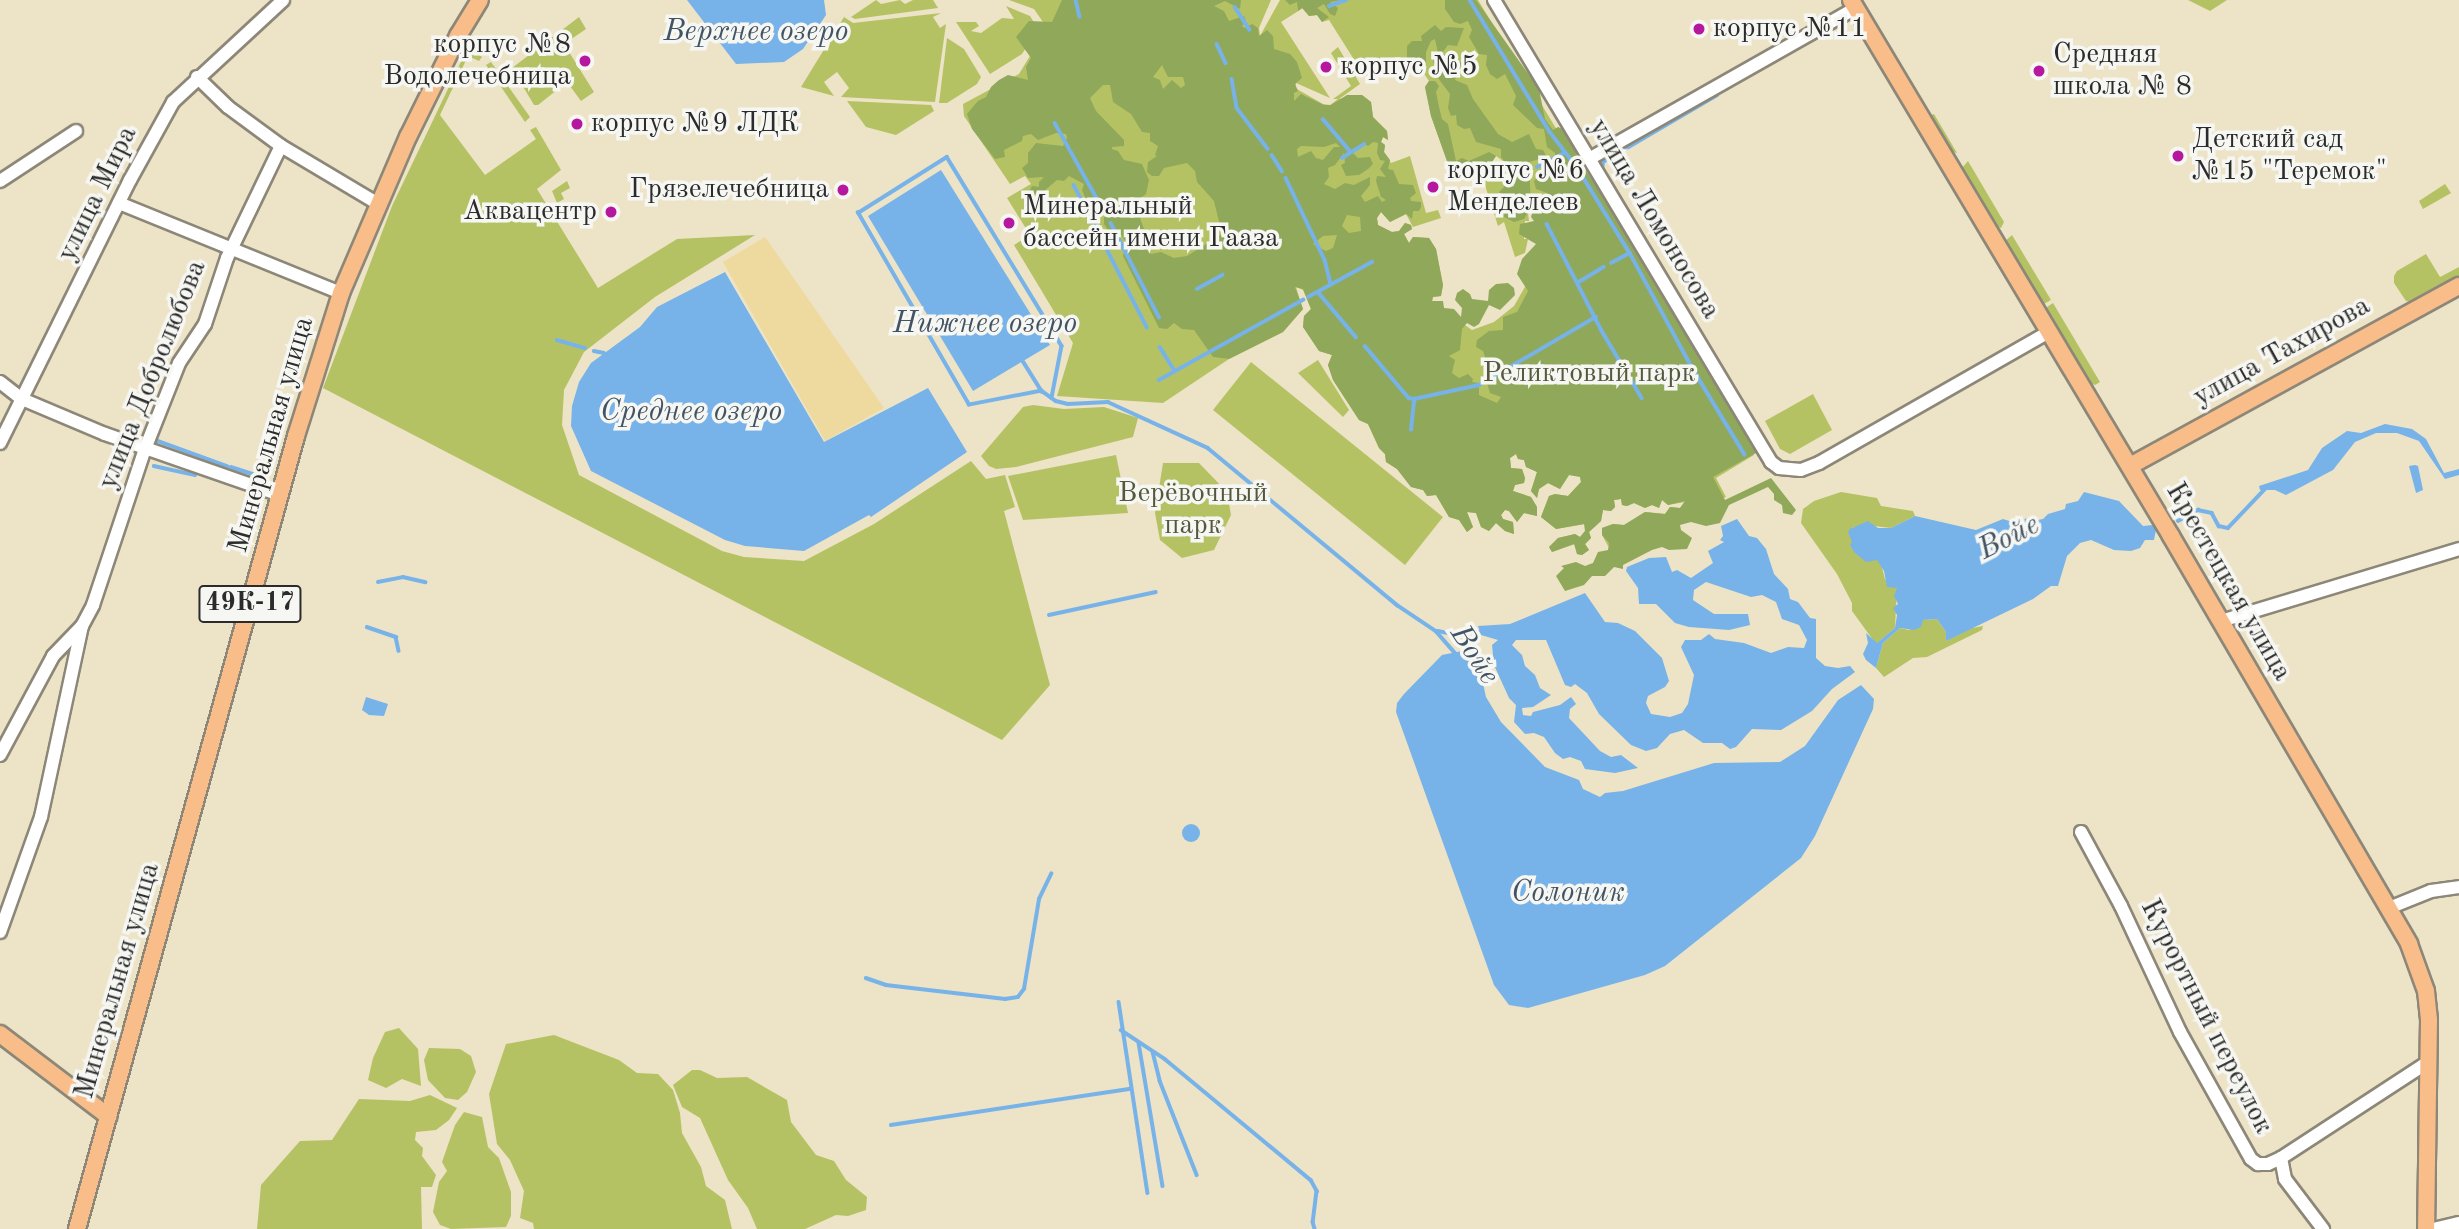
<!DOCTYPE html>
<meta charset="utf-8">
<style>
body{margin:0}
#map{position:relative;width:2459px;height:1229px;overflow:hidden;background:#ede3c6;font-family:"Old Standard TT",serif}
div>[style]{position:absolute}
.green>*{inset:0;background:#b5c264}
.forest>*{inset:0;background:#90a85a}
.sand>*{inset:0;background:#eeda9e}
.water>*{inset:0;background:#77b3e9}
.round{border-radius:50%}
.stream>*{height:3.5px;margin:-1.75px;padding:0 1.75px;transform-origin:1.75px;border-radius:1.75px;background:#77b3e9}
.roads{filter:drop-shadow(2px 0 #8c8778) drop-shadow(-2px 0 #8c8778) drop-shadow(0 2px #8c8778) drop-shadow(0 -2px #8c8778)}
.minor>*{height:12px;margin:-6px;padding:0 6px;transform-origin:6px;border-radius:6px;background:#fff}
.major>*{height:16px;margin:-8px;padding:0 8px;transform-origin:8px;border-radius:8px;background:#f8bd89}
.dots>*{width:19px;height:19px;translate:-50% -50%;box-sizing:border-box;border:4px solid #f6f6f2;border-radius:50%}
span{translate:-50% -50%;white-space:nowrap;text-align:center;line-height:1.15;-webkit-text-stroke:7px #f6f6f2;paint-order:stroke}
.shield-label span{padding:2px 5px;background:#f6f6f2;border:2px solid;border-radius:5px;-webkit-text-stroke-width:0}
.shield-label{font-size:26px;color:#2b2b2b;font-weight:700}
.poi-label{font-size:28px;color:#2b2b2b}
.left{translate:0 -50%;text-align:left}
.right{translate:-100% -50%;text-align:right}
.street-label{font-size:28px;color:#2b2b2b}
.park-label{font-size:28px;color:#54583c}
.water-label{font-size:30px;color:#425464;font-style:italic}
</style>
<div id="map">
<div class="green">
<div style="clip-path:polygon(876px 0,881px 4px,900px 0,905px 4px,913px 0,933px 0,938px 8px,855px 19px,851px 17px)"></div>
<div style="clip-path:polygon(evenodd,1009px 0,1271px 0,1259px 28px,1260px 36px,1280px 0,1478px 0,1557px 130px,1633px 245px,1754px 455px,1716px 478px,1726px 497px,1608px 546px,1602px 535px,1602px 528px,1613px 524px,1624px 525px,1645px 512px,1665px 514px,1670px 507px,1680px 508px,1685px 502px,1668px 505px,1662px 500px,1659px 508px,1652px 505px,1645px 508px,1634px 503px,1627px 506px,1622px 505px,1621px 499px,1614px 500px,1615px 507px,1611px 511px,1603px 510px,1601px 521px,1589px 532px,1591px 538px,1585px 544px,1589px 550px,1582px 555px,1577px 554px,1575px 544px,1552px 552px,1549px 547px,1558px 538px,1575px 534px,1580px 537px,1585px 531px,1585px 524px,1556px 529px,1541px 517px,1549px 496px,1555px 494px,1568px 496px,1581px 482px,1580px 476px,1569px 475px,1560px 489px,1548px 483px,1539px 489px,1537px 498px,1531px 491px,1537px 472px,1526px 467px,1524px 460px,1518px 459px,1516px 454px,1510px 458px,1511px 468px,1522px 469px,1525px 478px,1524px 483px,1515px 485px,1513px 491px,1531px 497px,1537px 507px,1537px 516px,1524px 513px,1517px 522px,1509px 511px,1505px 510px,1501px 515px,1503px 519px,1513px 522px,1514px 534px,1505px 531px,1496px 523px,1489px 531px,1481px 527px,1476px 513px,1467px 512px,1473px 527px,1467px 532px,1459px 520px,1449px 517px,1436px 495px,1427px 496px,1423px 490px,1411px 487px,1397px 469px,1386px 462px,1385px 454px,1379px 448px,1368px 424px,1359px 420px,1333px 380px,1328px 365px,1332px 355px,1319px 351px,1303px 327px,1304px 316px,1311px 309px,1303px 290px,1296px 287px,1303px 309px,1283px 332px,1229px 359px,1163px 403px,1057px 396px,1073px 343px,1014px 245px,1030px 235px,1007px 198px,1031px 184px,1025px 176px,1010px 184px,964px 116px,963px 104px,1019px 74px,1047px 28px,1034px 9px,1009px 0,1303px 8px,1309px 16px,1317px 15px,1322px 22px,1329px 20px,1365px 77px,1400px 67px,1421px 69px,1429px 81px,1425px 87px,1431px 116px,1447px 161px,1453px 163px,1455px 169px,1464px 174px,1470px 167px,1492px 162px,1496px 156px,1507px 164px,1483px 179px,1498px 226px,1504px 222px,1515px 257px,1525px 253px,1528px 239px,1524px 239px,1525px 221px,1529px 221px,1528px 212px,1536px 205px,1538px 196px,1547px 194px,1530px 278px,1514px 306px,1494px 322px,1472px 330px,1432px 302px,1433px 297px,1441px 296px,1443px 285px,1436px 249px,1429px 238px,1413px 237px,1409px 243px,1404px 234px,1412px 229px,1411px 225px,1405px 223px,1399px 231px,1392px 232px,1378px 225px,1377px 218px,1381px 212px,1390px 222px,1406px 214px,1413px 227px,1441px 218px,1438px 210px,1426px 213px,1410px 156px,1391px 163px,1384px 152px,1385px 145px,1381px 142px,1383px 137px,1388px 140px,1387px 131px,1373px 117px,1371px 102px,1362px 95px,1339px 99px,1360px 84px,1338px 47px,1331px 53px,1351px 86px,1333px 99px,1338px 99px,1330px 105px,1323px 104px,1295px 88px,1296px 83px,1330px 98px,1281px 22px,1303px 8px)"></div>
<div style="clip-path:polygon(2188px 0,2227px 0,2210px 11px)"></div>
<div style="clip-path:polygon(1006px 6px,1030px 16px,1038px 29px,1022px 54px,990px 74px,956px 22px,976px 22px,979px 26px,971px 31px,981px 33px,1002px 18px,1014px 19px)"></div>
<div style="clip-path:polygon(941px 13px,933px 17px,940px 28px,946px 24px,935px 102px,841px 97px,849px 88px,837px 72px,824px 82px,834px 96px,801px 87px,844px 17px,853px 23px)"></div>
<div style="clip-path:polygon(579px 17px,586px 29px,564px 44px,594px 92px,581px 101px,567px 82px,538px 105px,534px 105px,512px 68px)"></div>
<div style="clip-path:polygon(947px 38px,964px 49px,981px 77px,977px 84px,947px 103px,939px 103px)"></div>
<div style="clip-path:polygon(468px 47px,482px 57px,479px 61px,468px 56px,440px 115px,485px 175px,536px 139px,530px 130px,536px 127px,561px 170px,537px 189px,598px 288px,677px 239px,755px 235px,655px 297px,584px 352px,564px 390px,562px 425px,579px 475px,722px 551px,744px 557px,804px 561px,874px 524px,971px 461px,986px 479px,1005px 475px,1015px 507px,1004px 511px,1050px 685px,1002px 740px,323px 388px,392px 206px)"></div>
<div style="clip-path:polygon(491px 62px,530px 117px,525px 122px,486px 65px)"></div>
<div style="clip-path:polygon(847px 101px,931px 105px,934px 111px,896px 135px,866px 127px)"></div>
<div style="clip-path:polygon(1934px 114px,1957px 153px,1949px 151px,1929px 116px)"></div>
<div style="clip-path:polygon(1968px 161px,2004px 222px,2001px 228px,1994px 225px,1961px 169px)"></div>
<div style="clip-path:polygon(567px 181px,570px 188px,561px 193px,564px 199px,557px 203px,552px 191px)"></div>
<div style="clip-path:polygon(2445px 184px,2451px 193px,2423px 209px,2419px 201px)"></div>
<div style="clip-path:polygon(2012px 235px,2051px 300px,2042px 305px,2004px 242px)"></div>
<div style="clip-path:polygon(2426px 254px,2440px 277px,2459px 267px,2459px 277px,2413px 302px,2406px 301px,2394px 283px,2394px 276px,2397px 271px)"></div>
<div style="clip-path:polygon(2053px 303px,2100px 382px,2095px 385px,2089px 383px,2044px 309px)"></div>
<div style="clip-path:polygon(1318px 360px,1349px 410px,1343px 417px,1298px 373px)"></div>
<div style="clip-path:polygon(1251px 362px,1443px 517px,1405px 565px,1213px 410px)"></div>
<div style="clip-path:polygon(1813px 394px,1832px 430px,1790px 454px,1780px 449px,1765px 421px)"></div>
<div style="clip-path:polygon(1033px 405px,1064px 409px,1104px 407px,1138px 418px,1133px 437px,1016px 467px,996px 469px,989px 466px,981px 456px,1023px 407px)"></div>
<div style="clip-path:polygon(1116px 455px,1128px 513px,1023px 520px,1008px 476px)"></div>
<div style="clip-path:polygon(1163px 463px,1199px 463px,1227px 492px,1231px 515px,1214px 550px,1182px 558px,1160px 540px,1155px 513px)"></div>
<div style="clip-path:polygon(1841px 492px,1877px 498px,1881px 506px,1913px 511px,1915px 516px,1891px 528px,1865px 525px,1852px 528px,1881px 564px,1885px 579px,1897px 588px,1895px 628px,1876px 644px,1852px 611px,1852px 603px,1837px 574px,1801px 523px,1803px 509px,1814px 501px)"></div>
<div style="clip-path:polygon(1937px 619px,1946px 632px,1946px 641px,1967px 629px,1983px 626px,1982px 630px,1927px 657px,1913px 658px,1884px 677px,1876px 668px,1883px 643px,1900px 628px,1909px 630px,1923px 620px)"></div>
<div style="clip-path:polygon(399px 1028px,418px 1049px,421px 1086px,402px 1079px,386px 1088px,368px 1080px,373px 1058px,385px 1032px)"></div>
<div style="clip-path:polygon(554px 1035px,619px 1060px,637px 1073px,658px 1074px,673px 1090px,680px 1113px,682px 1133px,701px 1167px,706px 1186px,725px 1200px,732px 1229px,534px 1229px,533px 1223px,520px 1218px,524px 1191px,510px 1160px,497px 1144px,489px 1094px,506px 1044px)"></div>
<div style="clip-path:polygon(429px 1048px,460px 1049px,471px 1056px,476px 1072px,467px 1092px,458px 1100px,445px 1098px,428px 1080px,424px 1060px)"></div>
<div style="clip-path:polygon(692px 1070px,700px 1070px,717px 1078px,747px 1077px,787px 1100px,791px 1122px,816px 1155px,834px 1161px,846px 1180px,867px 1197px,866px 1210px,848px 1216px,836px 1215px,805px 1229px,757px 1229px,748px 1208px,728px 1180px,700px 1118px,682px 1107px,673px 1085px)"></div>
<div style="clip-path:polygon(430px 1095px,457px 1108px,449px 1120px,436px 1130px,416px 1132px,415px 1140px,423px 1148px,422px 1156px,436px 1175px,432px 1187px,421px 1187px,422px 1229px,257px 1229px,261px 1185px,300px 1141px,332px 1140px,359px 1099px,410px 1101px)"></div>
<div style="clip-path:polygon(464px 1112px,482px 1117px,488px 1147px,499px 1158px,511px 1192px,511px 1216px,506px 1227px,451px 1229px,440px 1225px,433px 1212px,439px 1182px,447px 1171px,442px 1162px,455px 1125px)"></div>
</div>
<div class="forest">
<div style="clip-path:polygon(evenodd,1062px 0,1241px 0,1240px 9px,1225px 1px,1214px 6px,1224px 11px,1229px 21px,1244px 16px,1246px 21px,1242px 26px,1245px 28px,1252px 24px,1258px 28px,1259px 36px,1267px 30px,1273px 36px,1274px 49px,1290px 54px,1297px 62px,1302px 78px,1295px 84px,1298px 91px,1294px 93px,1294px 101px,1301px 94px,1324px 105px,1331px 105px,1347px 95px,1362px 95px,1371px 102px,1373px 117px,1387px 131px,1388px 140px,1383px 137px,1381px 142px,1385px 145px,1384px 152px,1390px 160px,1388px 169px,1393px 170px,1399px 184px,1413px 185px,1416px 193px,1410px 198px,1411px 201px,1421px 202px,1421px 207px,1419px 211px,1413px 211px,1412px 219px,1406px 214px,1390px 222px,1381px 212px,1377px 218px,1378px 225px,1392px 232px,1399px 231px,1405px 223px,1411px 225px,1412px 229px,1404px 234px,1409px 243px,1413px 237px,1429px 238px,1436px 249px,1443px 285px,1441px 296px,1433px 297px,1432px 301px,1443px 301px,1444px 308px,1454px 309px,1461px 317px,1462px 308px,1455px 300px,1457px 293px,1463px 289px,1470px 294px,1472px 299px,1488px 301px,1489px 290px,1496px 284px,1508px 283px,1514px 288px,1515px 295px,1500px 310px,1489px 305px,1479px 324px,1474px 327px,1467px 323px,1462px 329px,1460px 350px,1449px 356px,1455px 360px,1452px 373px,1459px 378px,1468px 374px,1473px 379px,1472px 382px,1479px 383px,1479px 395px,1497px 403px,1501px 397px,1490px 393px,1485px 377px,1487px 363px,1483px 351px,1476px 347px,1477px 340px,1489px 331px,1503px 330px,1503px 317px,1517px 312px,1528px 291px,1517px 274px,1522px 259px,1536px 244px,1519px 234px,1520px 224px,1534px 221px,1531px 217px,1537px 196px,1547px 193px,1536px 189px,1534px 181px,1541px 174px,1542px 166px,1545px 163px,1553px 167px,1552px 171px,1559px 168px,1555px 163px,1555px 153px,1547px 147px,1544px 129px,1537px 128px,1513px 105px,1516px 96px,1505px 74px,1497px 79px,1490px 74px,1486px 65px,1487px 55px,1479px 54px,1469px 37px,1472px 30px,1468px 21px,1460px 24px,1454px 22px,1445px 9px,1445px 0,1476px 0,1539px 89px,1545px 119px,1553px 130px,1558px 127px,1567px 131px,1579px 160px,1632px 240px,1747px 430px,1756px 453px,1713px 477px,1725px 500px,1771px 478px,1796px 510px,1792px 515px,1783px 513px,1782px 505px,1774px 500px,1774px 494px,1768px 487px,1729px 505px,1720px 523px,1706px 526px,1691px 522px,1680px 525px,1681px 530px,1692px 538px,1687px 549px,1669px 550px,1662px 547px,1652px 550px,1623px 565px,1623px 569px,1614px 567px,1605px 576px,1592px 576px,1584px 585px,1565px 591px,1556px 576px,1564px 568px,1561px 566px,1576px 562px,1585px 566px,1593px 563px,1598px 552px,1608px 550px,1609px 543px,1602px 535px,1602px 528px,1613px 524px,1624px 525px,1645px 512px,1665px 514px,1670px 507px,1680px 508px,1685px 501px,1668px 505px,1662px 500px,1659px 508px,1652px 505px,1645px 508px,1634px 503px,1627px 506px,1622px 505px,1621px 499px,1614px 500px,1615px 507px,1611px 511px,1603px 510px,1601px 521px,1589px 532px,1591px 538px,1585px 544px,1589px 550px,1582px 555px,1577px 554px,1574px 544px,1552px 552px,1549px 547px,1558px 538px,1575px 534px,1580px 537px,1585px 531px,1584px 524px,1556px 529px,1541px 517px,1549px 496px,1555px 494px,1568px 496px,1581px 482px,1580px 477px,1569px 475px,1560px 489px,1548px 483px,1539px 489px,1537px 498px,1531px 491px,1537px 472px,1526px 467px,1524px 460px,1518px 459px,1516px 454px,1510px 458px,1511px 468px,1522px 469px,1525px 478px,1524px 483px,1515px 485px,1513px 491px,1531px 497px,1537px 507px,1537px 516px,1524px 513px,1517px 522px,1509px 511px,1505px 510px,1501px 515px,1503px 519px,1513px 522px,1514px 534px,1505px 531px,1496px 523px,1489px 531px,1481px 527px,1476px 513px,1467px 512px,1473px 527px,1467px 532px,1459px 520px,1449px 517px,1436px 495px,1427px 496px,1423px 490px,1411px 487px,1397px 469px,1386px 462px,1385px 454px,1379px 448px,1368px 424px,1359px 420px,1333px 380px,1328px 365px,1332px 355px,1319px 351px,1303px 327px,1304px 316px,1311px 309px,1303px 289px,1295px 287px,1303px 309px,1283px 332px,1229px 359px,1213px 357px,1194px 330px,1182px 329px,1174px 323px,1167px 329px,1159px 328px,1123px 256px,1126px 243px,1119px 231px,1110px 233px,1104px 224px,1104px 217px,1129px 214px,1130px 208px,1138px 203px,1144px 207px,1145px 215px,1140px 218px,1148px 240px,1146px 249px,1151px 254px,1161px 252px,1174px 258px,1187px 256px,1225px 232px,1220px 226px,1214px 201px,1197px 182px,1195px 171px,1187px 163px,1164px 168px,1159px 176px,1152px 176px,1147px 172px,1148px 162px,1157px 156px,1155px 155px,1158px 146px,1150px 141px,1150px 133px,1142px 132px,1131px 114px,1113px 102px,1110px 85px,1103px 85px,1090px 98px,1096px 111px,1124px 140px,1124px 146px,1112px 147px,1112px 149px,1118px 151px,1124px 160px,1142px 164px,1149px 180px,1146px 194px,1130px 206px,1121px 197px,1108px 213px,1103px 213px,1086px 200px,1082px 190px,1084px 184px,1069px 176px,1064px 181px,1057px 180px,1037px 197px,1029px 192px,1032px 186px,1039px 187px,1039px 182px,1044px 177px,1028px 178px,1022px 168px,1028px 163px,1028px 153px,1036px 143px,1063px 146px,1067px 138px,1066px 134px,1056px 133px,1038px 140px,1031px 134px,1023px 136px,1022px 141px,1004px 150px,1005px 157px,995px 159px,972px 129px,967px 114px,978px 101px,986px 97px,991px 87px,999px 80px,1008px 75px,1028px 80px,1026px 67px,1031px 58px,1016px 37px,1029px 21px,1052px 22px,1062px 0,1162px 65px,1168px 77px,1183px 77px,1185px 85px,1181px 88px,1172px 80px,1163px 89px,1160px 80px,1153px 77px,1162px 65px,1062px 0,1373px 142px,1378px 143px,1377px 153px,1380px 160px,1385px 161px,1380px 169px,1386px 177px,1377px 176px,1376px 181px,1381px 197px,1386px 200px,1382px 202px,1378px 196px,1365px 202px,1361px 196px,1370px 185px,1370px 177px,1354px 185px,1345px 183px,1335px 189px,1324px 184px,1329px 177px,1328px 168px,1335px 165px,1344px 153px,1345px 163px,1341px 165px,1346px 176px,1359px 175px,1368px 169px,1373px 164px,1370px 157px,1358px 158px,1353px 153px,1363px 143px,1368px 146px,1373px 142px,1062px 0,1336px 143px,1340px 147px,1334px 147px,1323px 160px,1316px 158px,1311px 151px,1298px 157px,1297px 149px,1301px 146px,1324px 147px,1336px 143px,1062px 0,1347px 215px,1360px 217px,1361px 231px,1349px 233px,1342px 226px,1347px 215px,1062px 0,1337px 235px,1333px 248px,1326px 251px,1313px 244px,1323px 236px,1337px 235px)"></div>
<div style="clip-path:polygon(1285px 0,1342px 0,1330px 2px,1338px 8px,1335px 16px,1330px 14px,1324px 4px,1317px 8px,1329px 17px,1322px 22px,1317px 15px,1309px 16px,1302px 8px,1298px 11px,1297px 2px,1290px 5px)"></div>
<div style="clip-path:polygon(1435px 25px,1441px 31px,1446px 27px,1464px 28px,1457px 46px,1448px 45px,1442px 53px,1452px 59px,1454px 64px,1462px 62px,1455px 80px,1467px 85px,1473px 99px,1498px 134px,1512px 142px,1529px 134px,1536px 149px,1543px 150px,1547px 157px,1529px 162px,1531px 207px,1524px 219px,1514px 222px,1504px 217px,1505px 203px,1499px 192px,1504px 187px,1502px 171px,1507px 165px,1501px 157px,1501px 149px,1476px 142px,1470px 128px,1464px 129px,1457px 125px,1456px 115px,1451px 116px,1448px 108px,1450px 94px,1435px 74px,1439px 70px,1433px 62px,1438px 53px,1435px 39px,1431px 41px,1426px 52px,1426px 63px,1421px 69px,1407px 65px,1407px 46px,1412px 41px,1422px 41px,1421px 36px)"></div>
<div style="clip-path:polygon(1429px 81px,1435px 81px,1439px 86px,1436px 92px,1439px 107px,1442px 119px,1448px 124px,1456px 161px,1462px 158px,1469px 161px,1489px 152px,1496px 156px,1492px 162px,1470px 167px,1464px 174px,1447px 161px,1431px 116px,1425px 87px)"></div>
</div>
<div class="sand">
<div style="clip-path:polygon(765px 237px,884px 408px,825px 441px,723px 262px)"></div>
</div>
<div class="water">
<div style="clip-path:polygon(687px 0,824px 0,826px 15px,803px 49px,784px 62px,736px 64px)"></div>
<div style="clip-path:polygon(941px 170px,1050px 345px,973px 391px,868px 216px)"></div>
<div style="clip-path:polygon(725px 272px,824px 442px,928px 388px,967px 452px,871px 517px,869px 515px,804px 551px,745px 546px,725px 540px,591px 471px,571px 426px,572px 406px,579px 382px,591px 363px,640px 327px,657px 307px)"></div>
<div style="clip-path:polygon(2385px 424px,2412px 429px,2426px 439px,2444px 473px,2459px 469px,2459px 475px,2445px 479px,2419px 441px,2397px 433px,2376px 433px,2355px 442px,2333px 470px,2286px 495px,2275px 490px,2260px 490px,2259px 486px,2308px 470px,2322px 448px,2347px 431px,2361px 433px)"></div>
<div style="clip-path:polygon(2415px 465px,2418px 466px,2423px 490px,2416px 493px,2409px 466px)"></div>
<div style="clip-path:polygon(2084px 492px,2119px 501px,2143px 526px,2153px 525px,2156px 530px,2154px 540px,2145px 540px,2140px 548px,2131px 551px,2114px 550px,2091px 540px,2080px 543px,2067px 556px,2058px 586px,2051px 586px,2033px 599px,1946px 641px,1946px 632px,1937px 619px,1923px 620px,1921px 627px,1914px 630px,1900px 628px,1883px 643px,1876px 668px,1866px 660px,1863px 654px,1868px 643px,1866px 633px,1877px 643px,1895px 628px,1897px 615px,1893px 608px,1898px 604px,1894px 596px,1897px 588px,1887px 587px,1884px 571px,1877px 560px,1866px 562px,1854px 552px,1850px 545px,1852px 542px,1848px 532px,1850px 529px,1868px 521px,1878px 528px,1891px 528px,1915px 516px,1976px 530px,2003px 519px,2019px 524px,2026px 518px,2027px 522px,2043px 519px,2048px 514px,2065px 509px,2066px 504px,2078px 501px)"></div>
<div style="clip-path:polygon(1737px 519px,1749px 536px,1757px 538px,1766px 549px,1774px 574px,1788px 589px,1790px 599px,1798px 602px,1810px 618px,1816px 619px,1816px 658px,1825px 666px,1838px 668px,1850px 666px,1855px 672px,1832px 689px,1812px 711px,1781px 730px,1752px 729px,1736px 747px,1730px 749px,1722px 743px,1703px 743px,1684px 730px,1670px 734px,1657px 748px,1646px 751px,1631px 745px,1599px 714px,1587px 693px,1575px 684px,1571px 687px,1565px 685px,1546px 640px,1516px 640px,1512px 645px,1522px 655px,1525px 666px,1535px 675px,1540px 688px,1551px 695px,1533px 707px,1522px 708px,1523px 715px,1531px 716px,1533px 712px,1560px 705px,1571px 697px,1576px 704px,1570px 709px,1569px 718px,1600px 751px,1611px 757px,1621px 755px,1638px 768px,1615px 773px,1585px 769px,1581px 761px,1570px 757px,1563px 759px,1555px 753px,1544px 737px,1534px 733px,1525px 734px,1514px 722px,1516px 705px,1509px 698px,1494px 665px,1492px 645px,1498px 640px,1481px 635px,1478px 626px,1510px 624px,1585px 593px,1605px 622px,1618px 623px,1635px 631px,1662px 658px,1669px 681px,1665px 687px,1648px 696px,1646px 703px,1651px 714px,1670px 717px,1682px 713px,1688px 704px,1694px 675px,1681px 647px,1685px 640px,1701px 640px,1709px 634px,1715px 639px,1744px 643px,1771px 653px,1788px 647px,1804px 648px,1807px 640px,1799px 625px,1782px 619px,1776px 602px,1762px 595px,1751px 597px,1706px 582px,1694px 590px,1693px 600px,1714px 614px,1748px 614px,1750px 625px,1729px 630px,1689px 627px,1675px 623px,1656px 604px,1639px 604px,1638px 588px,1626px 571px,1627px 567px,1649px 558px,1666px 557px,1672px 572px,1677px 570px,1691px 578px,1713px 563px,1708px 551px,1724px 542px,1720px 540px,1723px 536px,1721px 526px)"></div>
<div style="clip-path:polygon(1472px 649px,1477px 656px,1486px 697px,1501px 722px,1545px 767px,1579px 780px,1583px 789px,1600px 797px,1605px 793px,1623px 791px,1714px 763px,1780px 762px,1805px 746px,1838px 700px,1861px 685px,1874px 699px,1873px 709px,1815px 836px,1801px 858px,1665px 966px,1645px 975px,1528px 1008px,1509px 1005px,1494px 985px,1396px 712px,1397px 703px,1404px 694px,1442px 655px)"></div>
<div style="clip-path:polygon(366px 697px,388px 704px,384px 716px,369px 715px,362px 710px)"></div>
<div class="round" style="left:1182px;top:824px;width:18px;height:18px"></div>
</div>
<div class="stream">
<div style="left:1076px;top:0;width:17px;rotate:77deg"></div>
<div style="left:1470px;top:0;width:154px;rotate:58.8deg"></div>
<div style="left:1550px;top:132px;width:44px;rotate:52.4deg"></div>
<div style="left:1577px;top:167px;width:101px;rotate:58.4deg"></div>
<div style="left:1630px;top:253px;width:132px;rotate:61.5deg"></div>
<div style="left:1693px;top:369px;width:100px;rotate:58.8deg"></div>
<div style="left:1329px;top:6px;width:18px;rotate:-19deg"></div>
<div style="left:1235px;top:7px;width:27px;rotate:57deg"></div>
<div style="left:1217px;top:44px;width:21px;rotate:65deg"></div>
<div style="left:1232px;top:79px;width:29px;rotate:80deg"></div>
<div style="left:1237px;top:108px;width:51px;rotate:52.9deg"></div>
<div style="left:1323px;top:119px;width:43px;rotate:49.7deg"></div>
<div style="left:1055px;top:123px;width:93px;rotate:60.9deg"></div>
<div style="left:1272px;top:155px;width:19px;rotate:58deg"></div>
<div style="left:1342px;top:158px;width:26px;rotate:-32deg"></div>
<div style="left:1537px;top:167px;width:29px;rotate:-27deg"></div>
<div style="left:1602px;top:169px;width:7px;rotate:-82deg"></div>
<div style="left:1603px;top:162px;width:132px;rotate:-30.4deg"></div>
<div style="left:1286px;top:178px;width:91px;rotate:64.6deg"></div>
<div style="left:1325px;top:260px;width:25px;rotate:76deg"></div>
<div style="left:1074px;top:185px;width:160px;rotate:62.8deg"></div>
<div style="left:1111px;top:223px;width:106px;rotate:62.9deg"></div>
<div style="left:1547px;top:224px;width:120px;rotate:62.8deg"></div>
<div style="left:1602px;top:331px;width:78px;rotate:59.2deg"></div>
<div style="left:1611px;top:263px;width:21px;rotate:-28deg"></div>
<div style="left:1577px;top:283px;width:31px;rotate:-31deg"></div>
<div style="left:1197px;top:289px;width:29px;rotate:-29deg"></div>
<div style="left:1318px;top:292px;width:59px;rotate:49.8deg"></div>
<div style="left:1308px;top:297px;width:73px;rotate:-28.7deg"></div>
<div style="left:557px;top:340px;width:29px;rotate:16deg"></div>
<div style="left:1365px;top:346px;width:68px;rotate:49.8deg"></div>
<div style="left:1409px;top:398px;width:5px;rotate:11deg"></div>
<div style="left:1414px;top:399px;width:66px;rotate:-12.2deg"></div>
<div style="left:1479px;top:385px;width:135px;rotate:-30.2deg"></div>
<div style="left:1160px;top:347px;width:28px;rotate:58deg"></div>
<div style="left:594px;top:351px;width:10px;rotate:11deg"></div>
<div style="left:1023px;top:361px;width:36px;rotate:58deg"></div>
<div style="left:1042px;top:391px;width:17px;rotate:36deg"></div>
<div style="left:1056px;top:401px;width:12px;rotate:14deg"></div>
<div style="left:1068px;top:404px;width:40px;rotate:-2.9deg"></div>
<div style="left:1108px;top:402px;width:110px;rotate:24.7deg"></div>
<div style="left:1208px;top:448px;width:246px;rotate:39.7deg"></div>
<div style="left:1397px;top:605px;width:47px;rotate:33.7deg"></div>
<div style="left:1436px;top:631px;width:30px;rotate:49deg"></div>
<div style="left:1159px;top:380px;width:165px;rotate:-29.1deg"></div>
<div style="left:1042px;top:391px;width:74px;rotate:169.1deg"></div>
<div style="left:969px;top:405px;width:222px;rotate:-120deg"></div>
<div style="left:858px;top:213px;width:105px;rotate:-32.2deg"></div>
<div style="left:947px;top:157px;width:221px;rotate:58.7deg"></div>
<div style="left:1062px;top:346px;width:53px;rotate:100.9deg"></div>
<div style="left:1411px;top:430px;width:31px;rotate:-84deg"></div>
<div style="left:155px;top:440px;width:77px;rotate:19.9deg"></div>
<div style="left:154px;top:466px;width:42px;rotate:12.4deg"></div>
<div style="left:231px;top:467px;width:33px;rotate:18deg"></div>
<div style="left:2178px;top:521px;width:23px;rotate:-29deg"></div>
<div style="left:2198px;top:510px;width:14px;rotate:12deg"></div>
<div style="left:2212px;top:513px;width:15px;rotate:62deg"></div>
<div style="left:2219px;top:526px;width:9px;rotate:13deg"></div>
<div style="left:2228px;top:528px;width:54px;rotate:-46.5deg"></div>
<div style="left:378px;top:582px;width:25px;rotate:-11deg"></div>
<div style="left:403px;top:577px;width:23px;rotate:13deg"></div>
<div style="left:1049px;top:615px;width:109px;rotate:-12.1deg"></div>
<div style="left:367px;top:627px;width:31px;rotate:19deg"></div>
<div style="left:396px;top:637px;width:14px;rotate:78deg"></div>
<div style="left:1438px;top:631px;width:15px;rotate:11deg"></div>
<div style="left:1453px;top:634px;width:30px;rotate:-4deg"></div>
<div style="left:866px;top:978px;width:21px;rotate:19deg"></div>
<div style="left:886px;top:985px;width:120px;rotate:6.7deg"></div>
<div style="left:1005px;top:999px;width:13px;rotate:-9deg"></div>
<div style="left:1018px;top:997px;width:10px;rotate:-53deg"></div>
<div style="left:1024px;top:989px;width:91px;rotate:-80.5deg"></div>
<div style="left:1039px;top:899px;width:28px;rotate:-64deg"></div>
<div style="left:1119px;top:1002px;width:193px;rotate:81.4deg"></div>
<div style="left:1121px;top:1030px;width:53px;rotate:33.4deg"></div>
<div style="left:1165px;top:1059px;width:190px;rotate:39.7deg"></div>
<div style="left:1311px;top:1180px;width:13px;rotate:61deg"></div>
<div style="left:1317px;top:1191px;width:31px;rotate:97deg"></div>
<div style="left:1313px;top:1222px;width:7px;rotate:74deg"></div>
<div style="left:1139px;top:1043px;width:145px;rotate:80.5deg"></div>
<div style="left:1153px;top:1052px;width:30px;rotate:76deg"></div>
<div style="left:1160px;top:1081px;width:101px;rotate:68.5deg"></div>
<div style="left:891px;top:1125px;width:242px;rotate:-8.6deg"></div>
</div>
<div class="roads">
<div class="minor">
<div style="left:1494px;top:0;width:539px;rotate:59.05deg"></div>
<div style="left:1771px;top:462px;width:10px;rotate:37deg"></div>
<div style="left:1779px;top:468px;width:22px;rotate:5deg"></div>
<div style="left:1801px;top:470px;width:19px;rotate:-21deg"></div>
<div style="left:1819px;top:463px;width:265px;rotate:-29.7deg"></div>
<div style="left:197px;top:77px;width:43px;rotate:44.1deg"></div>
<div style="left:228px;top:107px;width:66px;rotate:36.3deg"></div>
<div style="left:281px;top:146px;width:115px;rotate:30.8deg"></div>
<div style="left:1589px;top:159px;width:307px;rotate:-29.5deg"></div>
<div style="left:0;top:181px;width:91px;rotate:-33.3deg"></div>
<div style="left:119px;top:203px;width:240px;rotate:22.1deg"></div>
<div style="left:0;top:382px;width:28px;rotate:38deg"></div>
<div style="left:22px;top:399px;width:90px;rotate:22.9deg"></div>
<div style="left:105px;top:434px;width:185px;rotate:19.2deg"></div>
<div style="left:0;top:443px;width:293px;rotate:-63.7deg"></div>
<div style="left:130px;top:180px;width:89px;rotate:-61.1deg"></div>
<div style="left:173px;top:102px;width:150px;rotate:-42.8deg"></div>
<div style="left:2221px;top:621px;width:249px;rotate:-16.8deg"></div>
<div style="left:0;top:755px;width:112px;rotate:-61.8deg"></div>
<div style="left:53px;top:656px;width:42px;rotate:-46deg"></div>
<div style="left:2081px;top:832px;width:84px;rotate:61.6deg"></div>
<div style="left:2121px;top:906px;width:139px;rotate:64.9deg"></div>
<div style="left:2180px;top:1032px;width:145px;rotate:60.8deg"></div>
<div style="left:2251px;top:1159px;width:9px;rotate:36deg"></div>
<div style="left:2258px;top:1164px;width:10px"></div>
<div style="left:2268px;top:1164px;width:14px;rotate:-25deg"></div>
<div style="left:2281px;top:1158px;width:21px;rotate:79deg"></div>
<div style="left:2285px;top:1179px;width:63px;rotate:52.8deg"></div>
<div style="left:2389px;top:908px;width:45px;rotate:-22deg"></div>
<div style="left:2431px;top:891px;width:28px;rotate:-8deg"></div>
<div style="left:0;top:932px;width:122px;rotate:-70.4deg"></div>
<div style="left:41px;top:817px;width:195px;rotate:-77.9deg"></div>
<div style="left:82px;top:626px;width:24px;rotate:-62deg"></div>
<div style="left:93px;top:605px;width:164px;rotate:-71.6deg"></div>
<div style="left:145px;top:449px;width:92px;rotate:-68.4deg"></div>
<div style="left:179px;top:363px;width:47px;rotate:-56.3deg"></div>
<div style="left:205px;top:324px;width:70px;rotate:-71.6deg"></div>
<div style="left:227px;top:258px;width:124px;rotate:-64.3deg"></div>
<div style="left:2281px;top:1158px;width:176px;rotate:-33.1deg"></div>
<div style="left:2433px;top:1229px;width:27px;rotate:-13deg"></div>
</div>
<div class="major">
<div style="left:1851px;top:0;width:624px;rotate:59.16deg"></div>
<div style="left:2171px;top:536px;width:472px;rotate:59.7deg"></div>
<div style="left:2409px;top:944px;width:50px;rotate:70.1deg"></div>
<div style="left:2426px;top:991px;width:29px;rotate:84deg"></div>
<div style="left:2429px;top:1020px;width:209px;rotate:90.8deg"></div>
<div style="left:2130px;top:466px;width:375px;rotate:-28.7deg"></div>
<div style="left:0;top:1034px;width:136px;rotate:37.2deg"></div>
<div style="left:77px;top:1229px;width:823px;rotate:-74.56deg"></div>
<div style="left:296px;top:436px;width:150px;rotate:-72.5deg"></div>
<div style="left:341px;top:293px;width:170px;rotate:-66.8deg"></div>
<div style="left:408px;top:137px;width:113px;rotate:-63.7deg"></div>
<div style="left:458px;top:36px;width:42px;rotate:-58.6deg"></div>
</div>
</div>
<div class="dots">
<div style="left:1699px;top:29px;background:#b5179e"></div>
<div style="left:585px;top:61px;background:#b5179e"></div>
<div style="left:1326px;top:67px;background:#b5179e"></div>
<div style="left:2039px;top:71px;background:#b5179e"></div>
<div style="left:577px;top:124px;background:#b5179e"></div>
<div style="left:2178px;top:156px;background:#b5179e"></div>
<div style="left:1433px;top:187px;background:#b5179e"></div>
<div style="left:843px;top:190px;background:#b5179e"></div>
<div style="left:611px;top:212px;background:#b5179e"></div>
<div style="left:1009px;top:223px;background:#b5179e"></div>
</div>
<div class="shield-label">
<span style="left:250px;top:604px">49К-17</span>
</div>
<div class="poi-label">
<span class="left" style="left:1713px;top:29px">корпус №11</span>
<span class="right" style="left:571px;top:61px">корпус №8<br>Водолечебница</span>
<span class="left" style="left:2053px;top:71px">Средняя<br>школа № 8</span>
<span class="left" style="left:1340px;top:67px">корпус №5</span>
<span class="left" style="left:591px;top:124px">корпус №9 ЛДК</span>
<span class="left" style="left:2192px;top:156px">Детский сад<br>№15 "Теремок"</span>
<span class="left" style="left:1447px;top:187px">корпус №6<br>Менделеев</span>
<span class="right" style="left:829px;top:190px">Грязелечебница</span>
<span class="left" style="left:1023px;top:223px">Минеральный<br>бассейн имени Гааза</span>
<span class="right" style="left:597px;top:212px">Аквацентр</span>
</div>
<div class="street-label">
<span style="left:98px;top:194px;rotate:-64deg">улица Мира</span>
<span style="left:1654px;top:219px;rotate:59deg">улица Ломоносова</span>
<span style="left:2282px;top:352px;rotate:-29deg">улица Тахирова</span>
<span style="left:153px;top:375px;rotate:-68deg">улица Добролюбова</span>
<span style="left:272px;top:435px;rotate:-74deg">Минеральная улица</span>
<span style="left:2228px;top:582px;rotate:60deg">Крестецкая улица</span>
<span style="left:118px;top:981px;rotate:-74deg">Минеральная улица</span>
<span style="left:2206px;top:1017px;rotate:63deg">Курортный переулок</span>
</div>
<div class="park-label">
<span style="left:1589px;top:374px">Реликтовый парк</span>
<span style="left:1193px;top:510px">Верёвочный<br>парк</span>
</div>
<div class="water-label">
<span style="left:756px;top:32px">Верхнее озеро</span>
<span style="left:985px;top:324px">Нижнее озеро</span>
<span style="left:691px;top:412px">Среднее озеро</span>
<span style="left:2009px;top:538px;rotate:-27deg">Войе</span>
<span style="left:1474px;top:655px;rotate:57deg">Войе</span>
<span style="left:1568px;top:893px">Солоник</span>
</div>
</div>
